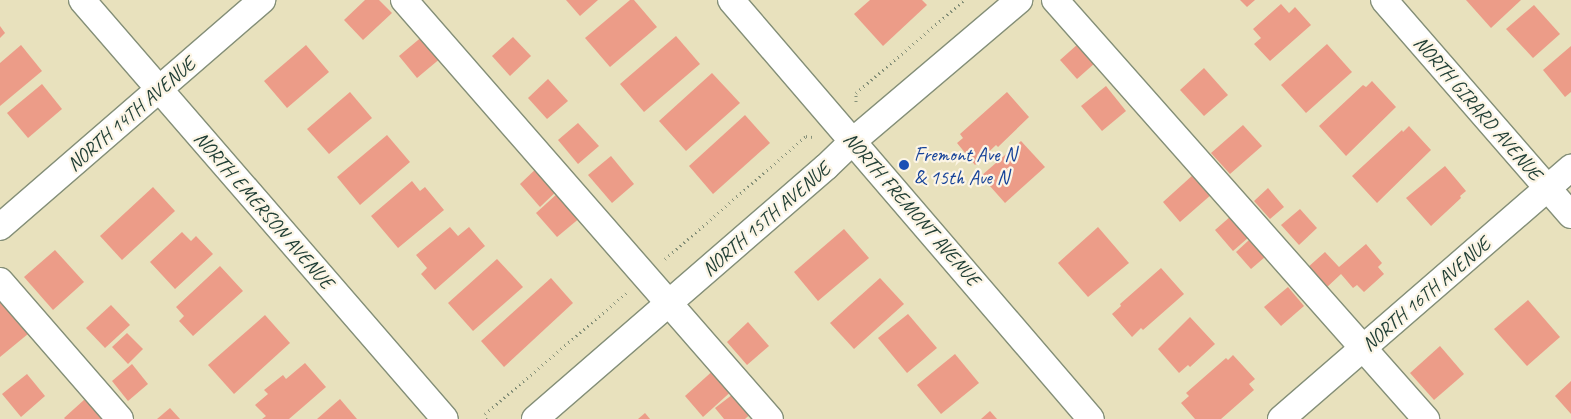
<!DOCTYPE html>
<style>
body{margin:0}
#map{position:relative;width:1571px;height:419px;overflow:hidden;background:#e8e1bd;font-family:Caveat,sans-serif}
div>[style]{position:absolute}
.building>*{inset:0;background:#ec9c88}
.path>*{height:3px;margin-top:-1.5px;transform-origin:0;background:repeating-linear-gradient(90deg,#848f78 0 1px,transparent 0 5px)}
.roads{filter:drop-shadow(1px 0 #848f78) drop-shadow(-1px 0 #848f78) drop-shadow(0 1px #848f78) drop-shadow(0 -1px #848f78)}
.minor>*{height:26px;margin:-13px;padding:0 13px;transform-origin:13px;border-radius:13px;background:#fff}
.dots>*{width:14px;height:14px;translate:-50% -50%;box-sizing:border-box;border:2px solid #fcf5e5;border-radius:50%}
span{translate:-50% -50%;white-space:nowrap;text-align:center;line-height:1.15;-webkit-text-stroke:4.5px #fcf5e5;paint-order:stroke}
.street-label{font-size:20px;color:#1f3d34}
.transit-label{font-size:20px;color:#164399}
.left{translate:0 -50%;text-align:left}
</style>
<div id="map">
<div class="building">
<div style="clip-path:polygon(365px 0,379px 0,392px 13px,363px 40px,344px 20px)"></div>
<div style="clip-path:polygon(566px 0,598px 0,580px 16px)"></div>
<div style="clip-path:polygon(630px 0,634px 0,657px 27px,610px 67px,585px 38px)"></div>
<div style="clip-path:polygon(870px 0,922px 0,927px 5px,883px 46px,854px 14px)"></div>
<div style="clip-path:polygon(1240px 0,1255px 0,1247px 7px)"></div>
<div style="clip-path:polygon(1466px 0,1521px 0,1491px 28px)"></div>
<div style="clip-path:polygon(1281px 4px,1289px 13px,1295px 7px,1311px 25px,1270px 61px,1254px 44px,1261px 38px,1253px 29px)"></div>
<div style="clip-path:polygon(1534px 5px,1560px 34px,1533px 58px,1506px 29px)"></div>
<div style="clip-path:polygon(0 26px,5px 33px,0 38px)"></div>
<div style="clip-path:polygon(424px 35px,442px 57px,417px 78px,399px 56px)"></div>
<div style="clip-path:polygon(676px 36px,700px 64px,644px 112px,620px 84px)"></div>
<div style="clip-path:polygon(513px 37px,531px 56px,510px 76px,492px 56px)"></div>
<div style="clip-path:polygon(1078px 44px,1095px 63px,1077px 79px,1060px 60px)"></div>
<div style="clip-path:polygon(1327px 44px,1352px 72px,1306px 113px,1281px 85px)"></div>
<div style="clip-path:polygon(21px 45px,42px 71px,0 106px,0 63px)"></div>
<div style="clip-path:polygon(306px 45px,329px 72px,287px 108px,264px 81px)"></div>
<div style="clip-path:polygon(1571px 46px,1571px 92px,1565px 97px,1543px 70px)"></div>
<div style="clip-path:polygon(1204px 68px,1228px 95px,1204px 116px,1180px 90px)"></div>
<div style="clip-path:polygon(712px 73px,740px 103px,686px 151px,659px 121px)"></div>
<div style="clip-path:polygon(548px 79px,568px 101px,547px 119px,528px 98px)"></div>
<div style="clip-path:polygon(1372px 81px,1396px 107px,1346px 156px,1319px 126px,1363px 85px,1366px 87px)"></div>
<div style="clip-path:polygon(42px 84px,62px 109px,28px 138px,7px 113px)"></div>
<div style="clip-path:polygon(1106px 86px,1126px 111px,1102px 131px,1081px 106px)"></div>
<div style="clip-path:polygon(350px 92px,372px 118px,329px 154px,307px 129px)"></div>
<div style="clip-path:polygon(1007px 92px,1029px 117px,998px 147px,996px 145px,975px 165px,957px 143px,963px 138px,960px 134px)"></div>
<div style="clip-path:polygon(745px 115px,770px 143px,713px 194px,689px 166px)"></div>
<div style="clip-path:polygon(578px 123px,599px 146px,578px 164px,558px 140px)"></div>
<div style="clip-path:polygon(1243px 125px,1262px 146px,1230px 174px,1211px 153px)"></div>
<div style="clip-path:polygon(1409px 126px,1431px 150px,1377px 203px,1352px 176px,1402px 130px,1403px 132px)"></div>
<div style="clip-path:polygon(387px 135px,410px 162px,360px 205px,337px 177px)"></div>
<div style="clip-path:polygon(1021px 141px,1045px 167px,1005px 203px,981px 176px)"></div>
<div style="clip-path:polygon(611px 156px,634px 184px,612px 203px,588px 175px)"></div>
<div style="clip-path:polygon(540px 165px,560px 188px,540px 207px,520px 184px)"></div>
<div style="clip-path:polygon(1445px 166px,1466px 191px,1460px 196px,1461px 198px,1431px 226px,1406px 198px)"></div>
<div style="clip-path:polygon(1194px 174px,1212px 194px,1180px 222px,1163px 202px)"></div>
<div style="clip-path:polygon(412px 181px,420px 191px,425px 187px,444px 210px,398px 248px,371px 216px)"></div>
<div style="clip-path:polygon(153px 187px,175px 211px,122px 260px,100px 236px)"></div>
<div style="clip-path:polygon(1268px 188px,1284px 207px,1270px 219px,1254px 201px)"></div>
<div style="clip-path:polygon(559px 192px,581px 217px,557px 237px,536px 213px)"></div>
<div style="clip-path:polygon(1300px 209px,1317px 228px,1299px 245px,1281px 225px)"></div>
<div style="clip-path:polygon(1231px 216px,1249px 237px,1233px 251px,1215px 230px)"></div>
<div style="clip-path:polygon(450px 227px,458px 236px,469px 227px,485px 246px,435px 290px,421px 274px,427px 268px,416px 255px)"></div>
<div style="clip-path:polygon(1098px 227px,1129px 263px,1088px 297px,1058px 263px)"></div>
<div style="clip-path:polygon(844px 229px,869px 258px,818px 301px,794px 272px)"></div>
<div style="clip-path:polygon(182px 232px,191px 241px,196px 236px,213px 254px,175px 289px,150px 262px)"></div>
<div style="clip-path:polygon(1249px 240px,1265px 257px,1251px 269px,1236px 252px)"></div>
<div style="clip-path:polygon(1366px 244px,1382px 263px,1378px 267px,1384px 274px,1364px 292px,1357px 285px,1353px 288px,1341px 274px,1325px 289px,1307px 268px,1325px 252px,1339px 267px)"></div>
<div style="clip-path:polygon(55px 250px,84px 282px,53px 310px,24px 277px)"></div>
<div style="clip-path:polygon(497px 259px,523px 287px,473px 331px,448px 303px)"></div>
<div style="clip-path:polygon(220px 266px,243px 291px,193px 336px,179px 321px,184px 316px,176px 307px)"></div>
<div style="clip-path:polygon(1161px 268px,1184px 294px,1143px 330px,1141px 328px,1132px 337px,1112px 314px,1121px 306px,1120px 304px)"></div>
<div style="clip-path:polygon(551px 278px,573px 303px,504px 367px,481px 341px)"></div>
<div style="clip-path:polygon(880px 278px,904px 304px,854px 349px,830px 323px)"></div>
<div style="clip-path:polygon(1288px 287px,1304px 306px,1281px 326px,1264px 307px)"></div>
<div style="clip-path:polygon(0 299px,34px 329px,0 357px)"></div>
<div style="clip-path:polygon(1528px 300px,1560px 337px,1527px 366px,1494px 329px)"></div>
<div style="clip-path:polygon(111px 305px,130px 325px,105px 348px,86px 328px)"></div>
<div style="clip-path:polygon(908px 314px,937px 348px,907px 373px,878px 338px)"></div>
<div style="clip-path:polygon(265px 315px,290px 343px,234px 394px,208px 365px)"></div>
<div style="clip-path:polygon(1190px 317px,1215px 344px,1190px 367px,1188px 365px,1179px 373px,1158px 349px)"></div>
<div style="clip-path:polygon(748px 322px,769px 346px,747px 365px,727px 342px)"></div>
<div style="clip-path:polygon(127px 333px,143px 349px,128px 364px,112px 347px)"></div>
<div style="clip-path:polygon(1440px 346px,1464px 374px,1434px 400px,1410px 373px)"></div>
<div style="clip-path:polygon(955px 354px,979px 383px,941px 414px,917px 385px)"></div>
<div style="clip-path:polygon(1233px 355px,1255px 379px,1249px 384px,1254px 390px,1221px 419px,1195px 419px,1181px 403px,1189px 396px,1186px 393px,1226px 358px,1228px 360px)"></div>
<div style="clip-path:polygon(305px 363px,326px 387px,289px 419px,262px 419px,266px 416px,255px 405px,268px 394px,264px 390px,283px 375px,286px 379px)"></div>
<div style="clip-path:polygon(132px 364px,148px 384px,128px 401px,112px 381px)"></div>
<div style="clip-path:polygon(717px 367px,735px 388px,703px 417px,685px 396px)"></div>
<div style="clip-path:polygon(27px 374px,45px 396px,21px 417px,2px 394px)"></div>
<div style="clip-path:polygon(1571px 381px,1571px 414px,1555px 396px)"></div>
<div style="clip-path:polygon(737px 391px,754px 411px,745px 419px,724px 419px,715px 408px)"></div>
<div style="clip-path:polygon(85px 399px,102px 419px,65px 419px,64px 418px)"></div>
<div style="clip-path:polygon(340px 399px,357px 419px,317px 419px)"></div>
<div style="clip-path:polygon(170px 408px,180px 419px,157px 419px)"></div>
<div style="clip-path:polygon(990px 411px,997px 419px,981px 419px)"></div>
<div style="clip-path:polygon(645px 413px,650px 419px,638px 419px)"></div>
</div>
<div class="path">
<div style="left:856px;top:102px;width:9px;rotate:-90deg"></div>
<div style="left:856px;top:93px;width:143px;rotate:-40.7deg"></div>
<div style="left:665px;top:259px;width:187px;rotate:-41.1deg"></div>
<div style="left:806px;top:136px;width:6px;rotate:9deg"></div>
<div style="left:486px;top:419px;width:5px;rotate:-101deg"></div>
<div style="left:485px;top:414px;width:186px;rotate:-40.6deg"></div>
</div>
<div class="roads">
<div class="minor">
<div style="left:82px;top:0;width:554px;rotate:49.1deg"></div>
<div style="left:404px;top:0;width:556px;rotate:48.86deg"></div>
<div style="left:731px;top:0;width:552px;rotate:49.33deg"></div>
<div style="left:1055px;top:0;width:560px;rotate:48.48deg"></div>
<div style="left:1384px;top:0;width:285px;rotate:49deg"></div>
<div style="left:0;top:227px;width:347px;rotate:-40.9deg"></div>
<div style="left:0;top:281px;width:183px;rotate:49deg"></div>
<div style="left:535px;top:419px;width:385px;rotate:-40.9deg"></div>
<div style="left:826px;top:167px;width:37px;rotate:-44deg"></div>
<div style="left:853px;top:141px;width:218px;rotate:-40.3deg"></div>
<div style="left:1281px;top:419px;width:384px;rotate:-40.9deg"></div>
</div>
</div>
<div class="dots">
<div style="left:904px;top:165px;background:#1a4fb4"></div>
</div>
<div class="street-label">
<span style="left:1478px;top:108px;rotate:49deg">NORTH GIRARD AVENUE</span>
<span style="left:131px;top:114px;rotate:-41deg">NORTH 14TH AVENUE</span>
<span style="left:912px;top:209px;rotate:49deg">NORTH FREMONT AVENUE</span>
<span style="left:264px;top:210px;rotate:49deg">NORTH EMERSON AVENUE</span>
<span style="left:766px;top:219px;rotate:-41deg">NORTH 15TH AVENUE</span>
<span style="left:1426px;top:294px;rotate:-41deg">NORTH 16TH AVENUE</span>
</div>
<div class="transit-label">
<span class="left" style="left:914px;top:166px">Fremont Ave N<br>&amp; 15th Ave N</span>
</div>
</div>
